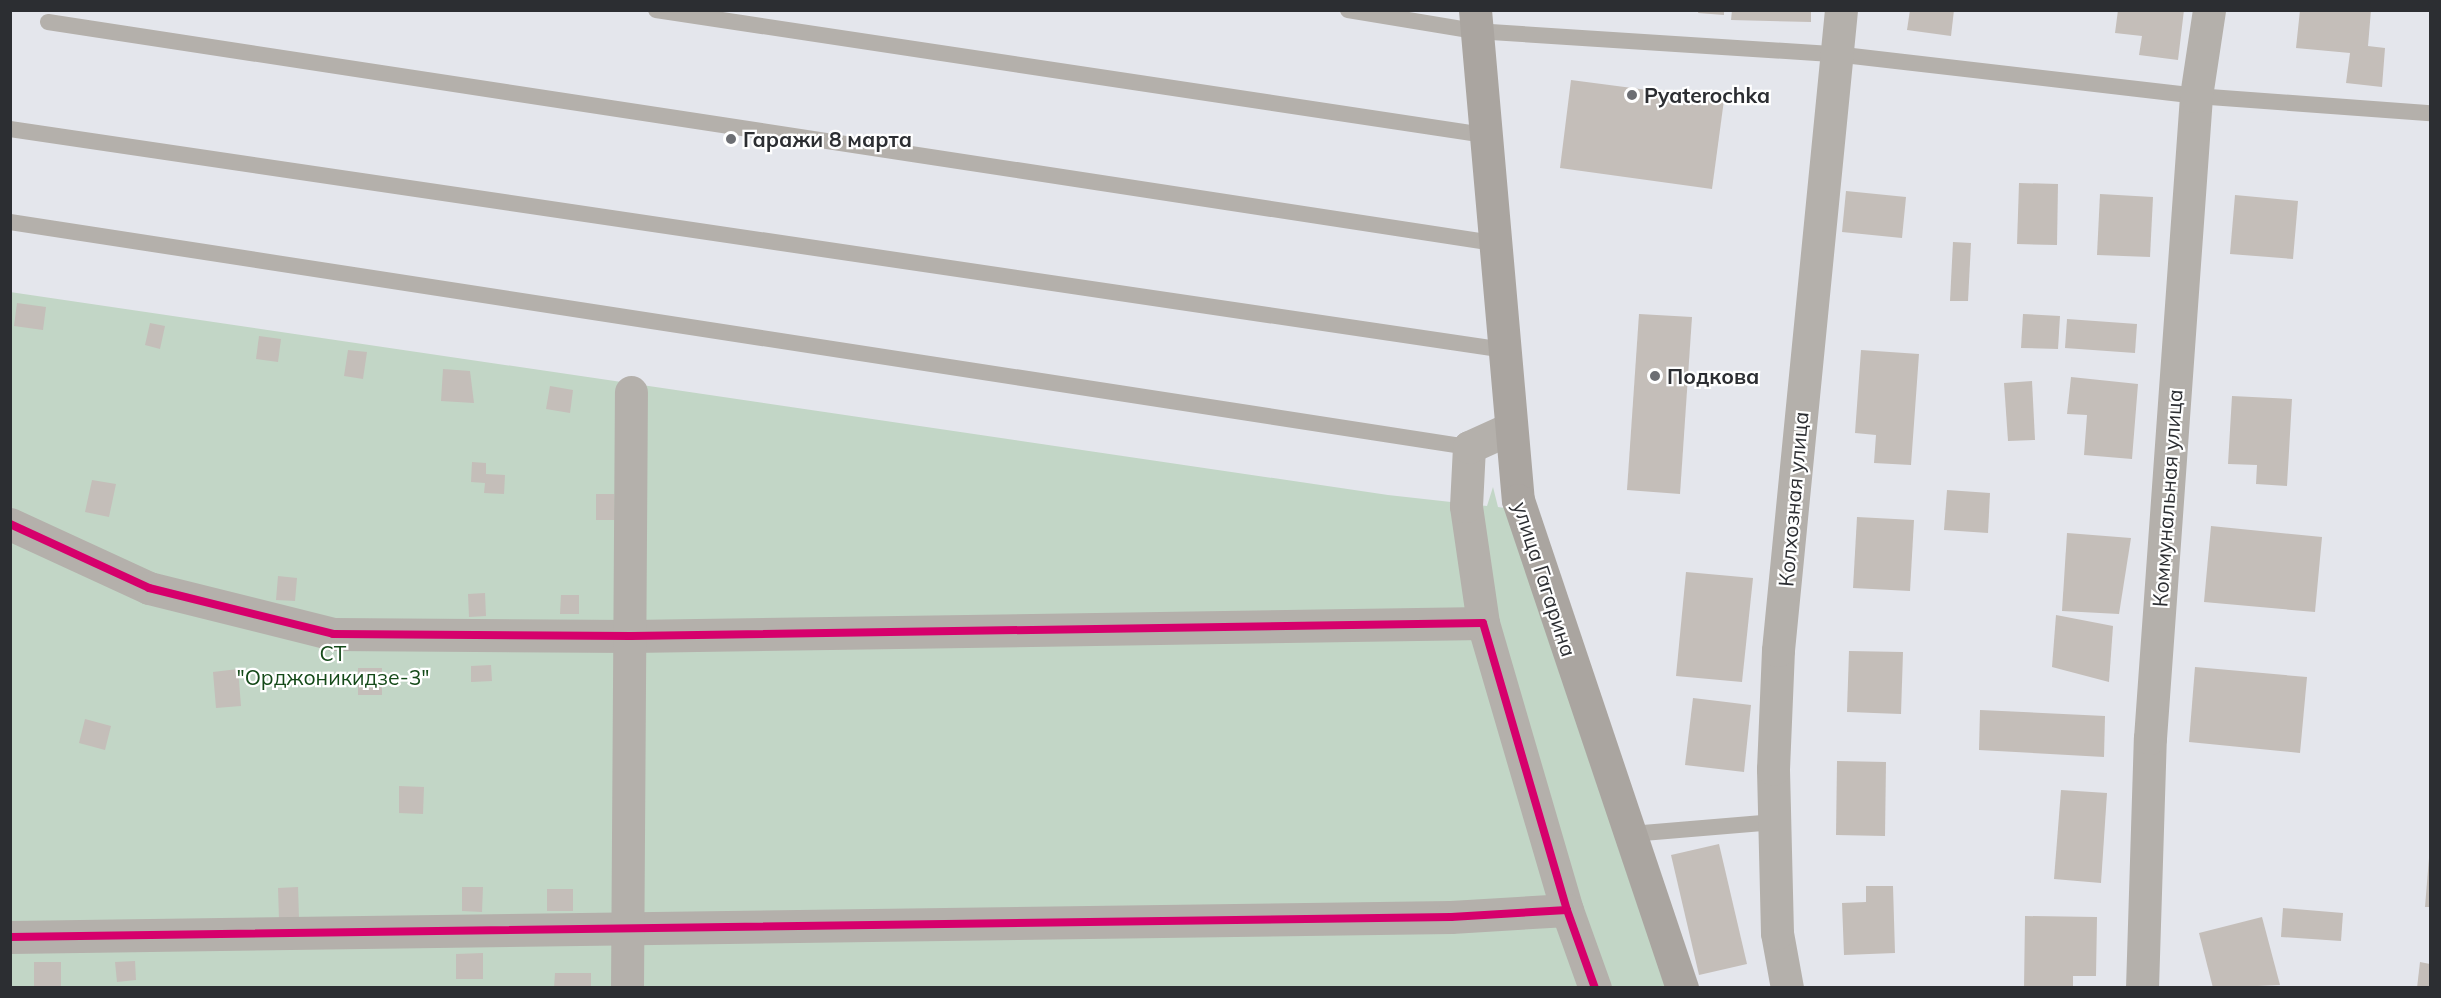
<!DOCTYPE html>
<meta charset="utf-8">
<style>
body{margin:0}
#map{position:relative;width:2441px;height:998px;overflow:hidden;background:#e4e6ec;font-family:Mulish,sans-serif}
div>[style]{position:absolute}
.green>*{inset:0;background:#c2d6c6}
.building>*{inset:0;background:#c4beb9}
.service>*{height:16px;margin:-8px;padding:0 8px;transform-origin:8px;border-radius:8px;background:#b4b0ab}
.minor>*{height:33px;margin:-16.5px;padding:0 16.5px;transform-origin:16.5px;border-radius:16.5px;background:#b4b0ab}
.secondary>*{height:33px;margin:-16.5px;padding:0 16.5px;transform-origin:16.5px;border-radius:16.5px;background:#aaa5a0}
.cycleway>*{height:8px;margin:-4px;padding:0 4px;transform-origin:4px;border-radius:4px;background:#d6006c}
.dots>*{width:16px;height:16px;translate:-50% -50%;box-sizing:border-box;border:3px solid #fff;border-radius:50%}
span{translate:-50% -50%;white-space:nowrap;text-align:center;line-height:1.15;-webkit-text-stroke:4.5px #fff;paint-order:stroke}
.poi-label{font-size:21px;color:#2c2e32;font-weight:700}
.left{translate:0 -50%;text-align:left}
.street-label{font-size:21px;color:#2c2e32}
.park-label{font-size:21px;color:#154a19}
.frame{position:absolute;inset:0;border:12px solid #2c2e32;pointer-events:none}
</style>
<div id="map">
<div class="green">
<div style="clip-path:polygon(10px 292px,1388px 495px,1487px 506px,1493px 487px,1498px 507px,1511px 509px,1673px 987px,11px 987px)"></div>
</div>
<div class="building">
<div style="clip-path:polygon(1699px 10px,1724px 10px,1724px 15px,1698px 13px)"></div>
<div style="clip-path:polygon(1732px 10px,1811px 10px,1811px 22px,1731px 20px)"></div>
<div style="clip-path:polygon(1910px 10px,1954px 10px,1951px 36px,1907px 30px)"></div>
<div style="clip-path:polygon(2118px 10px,2184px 10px,2178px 60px,2139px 55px,2142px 36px,2115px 33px)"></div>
<div style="clip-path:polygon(2300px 10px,2371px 10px,2368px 46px,2385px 48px,2382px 87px,2346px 83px,2350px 53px,2296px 48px)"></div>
<div style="clip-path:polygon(1571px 80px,1724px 100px,1712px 189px,1560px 168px)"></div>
<div style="clip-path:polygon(2019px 183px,2058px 184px,2057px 245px,2017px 244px)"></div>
<div style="clip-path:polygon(1846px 191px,1906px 197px,1902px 238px,1842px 232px)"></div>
<div style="clip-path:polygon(2100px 194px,2153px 197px,2150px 257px,2097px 255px)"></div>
<div style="clip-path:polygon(2235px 195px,2298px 201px,2293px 259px,2230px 254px)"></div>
<div style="clip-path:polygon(1953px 242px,1971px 243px,1968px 301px,1950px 301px)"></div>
<div style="clip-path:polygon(17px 303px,46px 307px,43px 330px,14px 326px)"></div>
<div style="clip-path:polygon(1639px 314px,1692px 317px,1680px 494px,1627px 490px)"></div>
<div style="clip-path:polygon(2023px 314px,2060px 316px,2058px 349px,2021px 348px)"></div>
<div style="clip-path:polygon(2067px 319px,2137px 324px,2135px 353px,2065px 348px)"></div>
<div style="clip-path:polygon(150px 323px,165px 326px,160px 349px,145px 345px)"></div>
<div style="clip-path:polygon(259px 336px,281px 339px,278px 362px,256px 359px)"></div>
<div style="clip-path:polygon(348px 350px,367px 352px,363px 379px,344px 376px)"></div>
<div style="clip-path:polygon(1861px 350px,1919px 354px,1911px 465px,1874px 463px,1876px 435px,1855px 433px)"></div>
<div style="clip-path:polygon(443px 369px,470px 371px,474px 403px,441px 401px)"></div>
<div style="clip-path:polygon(2071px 377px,2138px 384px,2132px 459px,2084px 455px,2087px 415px,2067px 414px)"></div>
<div style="clip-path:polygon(2032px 381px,2035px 440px,2008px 441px,2004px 383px)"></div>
<div style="clip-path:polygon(550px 386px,573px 390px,570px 413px,546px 409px)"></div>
<div style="clip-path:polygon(2232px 396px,2292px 399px,2287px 486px,2256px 484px,2257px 465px,2228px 464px)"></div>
<div style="clip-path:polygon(472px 462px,486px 463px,486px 474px,505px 475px,504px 494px,484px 493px,485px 483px,471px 482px)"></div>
<div style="clip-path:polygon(92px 480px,116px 484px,109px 517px,85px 512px)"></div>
<div style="clip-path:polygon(1947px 490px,1990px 493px,1988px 533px,1944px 530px)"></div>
<div style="clip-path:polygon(596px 494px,614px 494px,615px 520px,596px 520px)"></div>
<div style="clip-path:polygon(1857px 517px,1914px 520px,1910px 591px,1853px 588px)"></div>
<div style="clip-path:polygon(2211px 526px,2322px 537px,2315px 612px,2204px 602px)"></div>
<div style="clip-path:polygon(2067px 533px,2131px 538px,2119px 614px,2062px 611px)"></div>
<div style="clip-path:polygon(1686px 572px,1753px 578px,1742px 682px,1676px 676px)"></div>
<div style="clip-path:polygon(278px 576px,297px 578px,295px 601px,276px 600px)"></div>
<div style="clip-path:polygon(485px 593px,486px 616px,469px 617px,468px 594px)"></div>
<div style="clip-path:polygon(561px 595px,579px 595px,579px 614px,560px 614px)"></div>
<div style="clip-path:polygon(2056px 615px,2113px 626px,2109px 682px,2052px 667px)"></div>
<div style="clip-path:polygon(1849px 651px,1903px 652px,1901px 714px,1847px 712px)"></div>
<div style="clip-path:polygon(491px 665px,492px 681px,471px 682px,471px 666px)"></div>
<div style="clip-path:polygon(2195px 667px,2307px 677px,2300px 753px,2189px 742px)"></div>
<div style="clip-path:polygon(358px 668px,382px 668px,382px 695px,358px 695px)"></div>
<div style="clip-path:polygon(238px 669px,241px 706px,216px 708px,213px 672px)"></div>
<div style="clip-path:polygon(1693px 698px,1751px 705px,1744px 772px,1685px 765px)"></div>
<div style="clip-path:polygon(1980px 710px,2105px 716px,2104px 757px,1979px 750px)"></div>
<div style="clip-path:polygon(85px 719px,111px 726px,105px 750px,79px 743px)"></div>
<div style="clip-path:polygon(1837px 761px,1886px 762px,1885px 836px,1836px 835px)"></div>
<div style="clip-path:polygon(399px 786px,424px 787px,423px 814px,399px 813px)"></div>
<div style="clip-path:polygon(2061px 790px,2107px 793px,2101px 883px,2054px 879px)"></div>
<div style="clip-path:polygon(1719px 844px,1747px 964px,1699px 975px,1671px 855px)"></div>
<div style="clip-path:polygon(2429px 858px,2430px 859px,2430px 907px,2425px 907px)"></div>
<div style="clip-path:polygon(1866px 886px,1893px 886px,1895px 953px,1844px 955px,1842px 903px,1866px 902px)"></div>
<div style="clip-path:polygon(298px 887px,299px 918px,279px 919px,278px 888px)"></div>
<div style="clip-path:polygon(462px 887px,483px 887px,482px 912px,462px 911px)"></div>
<div style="clip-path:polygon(547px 889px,573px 889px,573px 911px,547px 911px)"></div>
<div style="clip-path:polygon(2283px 908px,2343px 913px,2341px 941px,2281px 937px)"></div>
<div style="clip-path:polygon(2025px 916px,2097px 917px,2096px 976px,2073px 976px,2073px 988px,2024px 988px)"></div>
<div style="clip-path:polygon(2262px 917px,2280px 985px,2213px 988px,2199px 933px)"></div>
<div style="clip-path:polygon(483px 953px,483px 979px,456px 979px,456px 954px)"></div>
<div style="clip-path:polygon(135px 961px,136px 980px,117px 982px,115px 962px)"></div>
<div style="clip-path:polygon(34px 962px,61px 962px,61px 988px,34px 988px)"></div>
<div style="clip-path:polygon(2420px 962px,2430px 964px,2430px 988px,2417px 988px)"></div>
<div style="clip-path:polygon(555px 973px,591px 973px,591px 988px,554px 988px)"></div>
</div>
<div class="service">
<div style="left:656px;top:10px;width:837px;rotate:8.58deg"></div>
<div style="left:1348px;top:10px;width:129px;rotate:9.4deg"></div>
<div style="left:1475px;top:31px;width:361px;rotate:3.7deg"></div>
<div style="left:1835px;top:54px;width:363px;rotate:6.6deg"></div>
<div style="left:2196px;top:96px;width:235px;rotate:4.2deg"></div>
<div style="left:48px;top:22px;width:1463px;rotate:8.69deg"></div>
<div style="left:10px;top:129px;width:1510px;rotate:8.41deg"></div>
<div style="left:10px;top:222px;width:1476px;rotate:8.77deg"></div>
<div style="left:1631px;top:834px;width:144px;rotate:-4.8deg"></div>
</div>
<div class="minor">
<div style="left:10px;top:524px;width:153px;rotate:24.7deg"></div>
<div style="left:149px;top:588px;width:190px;rotate:14deg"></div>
<div style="left:333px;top:634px;width:298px;rotate:0.4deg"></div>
<div style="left:631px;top:636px;width:852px;rotate:-0.87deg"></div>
<div style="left:1483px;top:623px;width:299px;rotate:73.7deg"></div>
<div style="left:1483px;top:623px;width:118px;rotate:-98.3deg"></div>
<div style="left:1466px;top:506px;width:59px;rotate:-87.1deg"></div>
<div style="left:1469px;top:447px;width:46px;rotate:-24.3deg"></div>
<div style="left:10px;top:937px;width:1441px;rotate:-0.8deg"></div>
<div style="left:1451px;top:917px;width:116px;rotate:-3.5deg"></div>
<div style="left:1567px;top:910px;width:83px;rotate:70.3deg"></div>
<div style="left:627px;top:988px;width:596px;rotate:-89.62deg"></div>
<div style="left:1787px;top:988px;width:56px;rotate:-100.3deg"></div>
<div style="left:1777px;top:933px;width:164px;rotate:-91.4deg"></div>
<div style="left:1773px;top:769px;width:119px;rotate:-87.6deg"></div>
<div style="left:1778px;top:650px;width:643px;rotate:-84.38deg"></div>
<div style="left:2142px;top:988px;width:250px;rotate:-88.2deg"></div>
<div style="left:2150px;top:738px;width:644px;rotate:-85.9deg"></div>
<div style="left:2196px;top:96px;width:87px;rotate:-81.4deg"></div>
</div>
<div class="secondary">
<div style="left:1475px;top:10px;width:492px;rotate:85deg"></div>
<div style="left:1518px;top:500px;width:515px;rotate:71.42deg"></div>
</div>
<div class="cycleway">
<div style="left:10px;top:524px;width:153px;rotate:24.7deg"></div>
<div style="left:149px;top:588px;width:190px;rotate:14deg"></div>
<div style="left:333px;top:634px;width:298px;rotate:0.4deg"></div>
<div style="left:631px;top:636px;width:852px;rotate:-0.87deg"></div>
<div style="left:1483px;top:623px;width:299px;rotate:73.7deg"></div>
<div style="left:10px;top:937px;width:1441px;rotate:-0.8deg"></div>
<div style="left:1451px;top:917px;width:116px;rotate:-3.5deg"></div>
<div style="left:1567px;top:910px;width:83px;rotate:70.3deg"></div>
</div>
<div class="dots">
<div style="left:1632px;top:95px;background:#6c6e73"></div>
<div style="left:731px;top:139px;background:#6c6e73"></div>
<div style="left:1655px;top:376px;background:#6c6e73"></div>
</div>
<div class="poi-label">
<span class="left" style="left:1644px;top:95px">Pyaterochka</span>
<span class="left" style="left:743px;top:139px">Гаражи 8 марта</span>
<span class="left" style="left:1667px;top:376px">Подкова</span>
</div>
<div class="street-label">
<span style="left:2167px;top:498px;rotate:-86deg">Коммунальная улица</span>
<span style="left:1793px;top:499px;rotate:-85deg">Колхозная улица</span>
<span style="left:1545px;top:579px;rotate:72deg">улица Гагарина</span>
</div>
<div class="park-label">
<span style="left:333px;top:665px">СТ<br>"Орджоникидзе-3"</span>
</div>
<div class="frame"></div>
</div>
